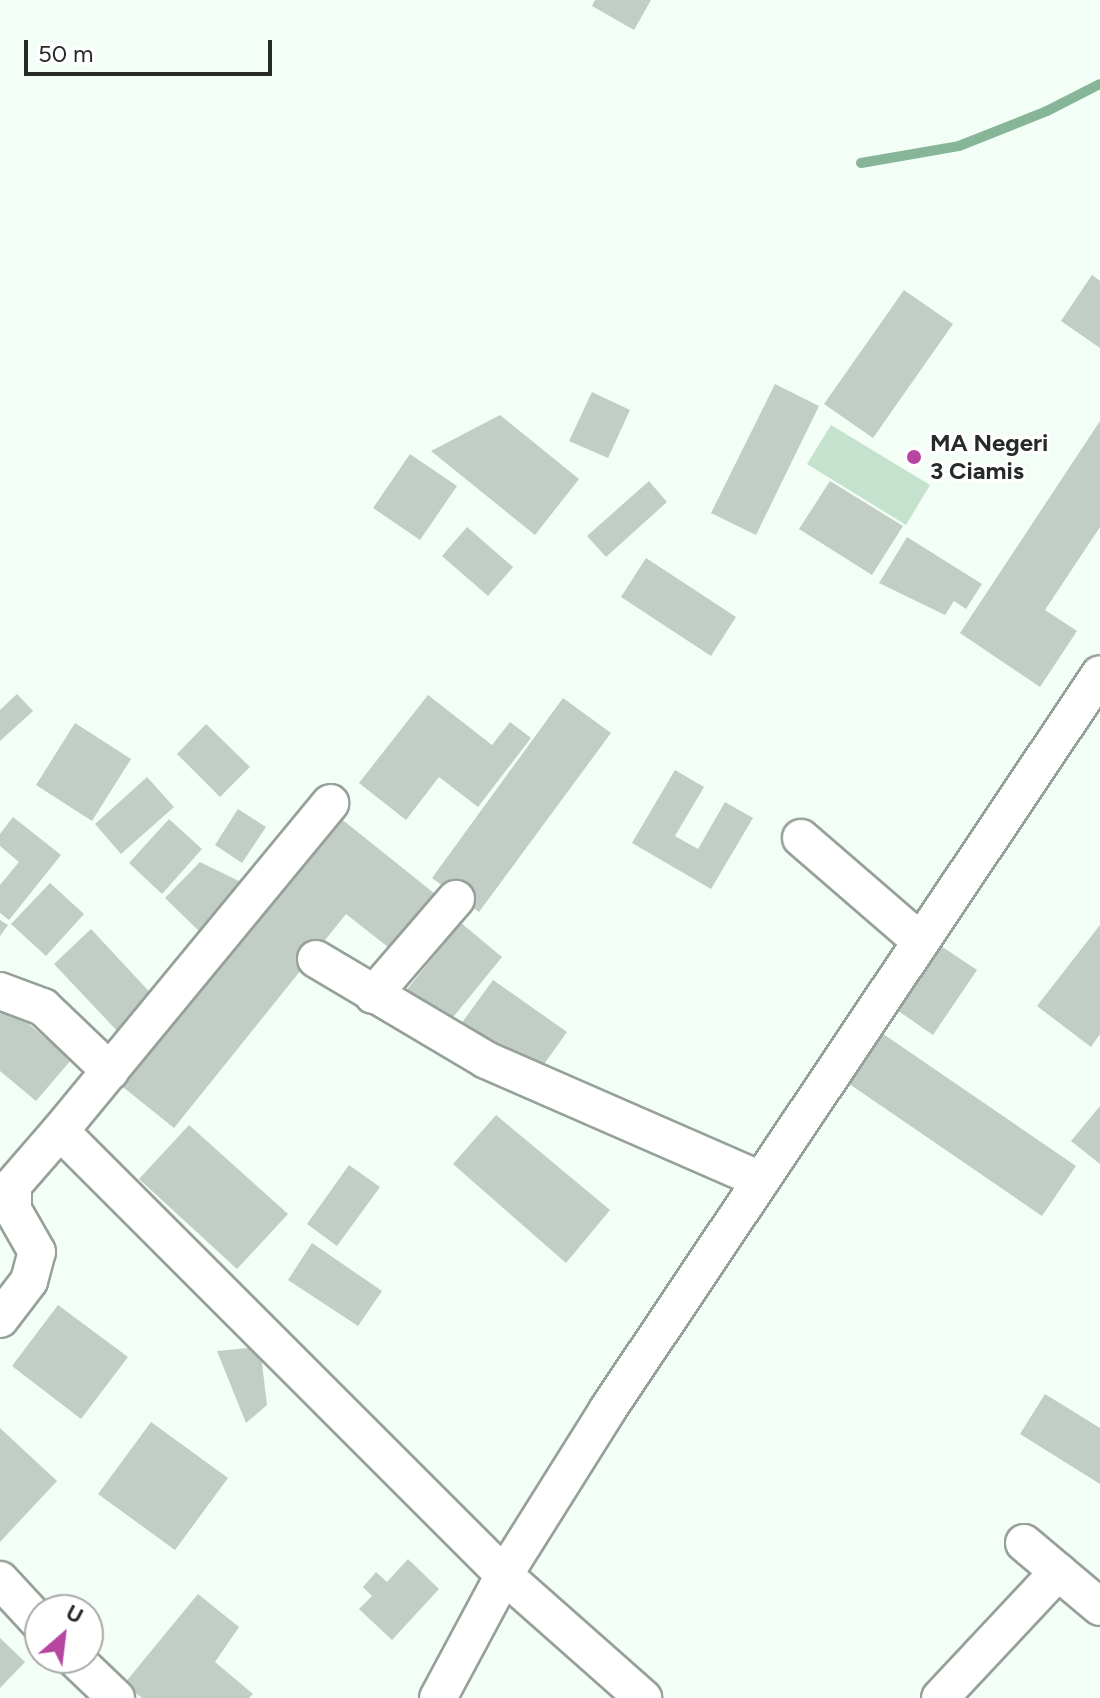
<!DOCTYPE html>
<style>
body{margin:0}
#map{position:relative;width:1100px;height:1698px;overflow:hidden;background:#f2fef6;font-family:Figtree,sans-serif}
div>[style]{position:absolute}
.green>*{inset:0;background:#c4e2ce}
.stream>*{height:10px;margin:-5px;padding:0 5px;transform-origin:5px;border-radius:5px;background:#86b697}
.building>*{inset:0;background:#c2cdc5}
.roads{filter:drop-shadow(2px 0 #96a199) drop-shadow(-2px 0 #96a199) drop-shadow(0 2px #96a199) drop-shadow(0 -2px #96a199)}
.street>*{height:36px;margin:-18px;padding:0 18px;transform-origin:18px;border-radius:18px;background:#fff}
.dots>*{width:22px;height:22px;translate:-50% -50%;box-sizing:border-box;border:4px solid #fff;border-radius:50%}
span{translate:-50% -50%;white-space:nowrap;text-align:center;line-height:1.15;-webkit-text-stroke:6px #fff;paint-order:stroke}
.poi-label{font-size:24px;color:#272b28;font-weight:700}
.left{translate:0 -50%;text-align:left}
.north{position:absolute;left:24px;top:1594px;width:80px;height:80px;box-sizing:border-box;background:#fff;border:2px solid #a9aaa9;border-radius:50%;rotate:28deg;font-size:22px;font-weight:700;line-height:32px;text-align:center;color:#272b28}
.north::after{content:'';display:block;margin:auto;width:28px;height:36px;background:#b746a1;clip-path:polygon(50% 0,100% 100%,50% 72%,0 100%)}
.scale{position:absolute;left:24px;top:40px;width:248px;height:36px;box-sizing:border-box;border:4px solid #272b28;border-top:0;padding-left:10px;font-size:24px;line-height:28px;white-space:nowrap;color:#272b28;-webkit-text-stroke:6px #fff;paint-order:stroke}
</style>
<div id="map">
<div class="green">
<div style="clip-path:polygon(831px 425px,930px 485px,906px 525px,807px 464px)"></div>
</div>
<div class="stream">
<div style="left:861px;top:163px;width:99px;rotate:-9.8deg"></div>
<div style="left:959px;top:146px;width:95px;rotate:-21.7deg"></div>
<div style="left:1047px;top:111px;width:59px;rotate:-27deg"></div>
</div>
<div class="building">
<div style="clip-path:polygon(595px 0,651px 0,634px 30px,592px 6px)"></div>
<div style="clip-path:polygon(1092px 275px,1100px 281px,1100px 348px,1061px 321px)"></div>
<div style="clip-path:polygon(904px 290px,953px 324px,873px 438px,824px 404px)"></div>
<div style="clip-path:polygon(775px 384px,819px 406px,756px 535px,711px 513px)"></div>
<div style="clip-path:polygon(592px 392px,630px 410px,608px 458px,569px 441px)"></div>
<div style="clip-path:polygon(500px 415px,579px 479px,535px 535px,431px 451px)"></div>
<div style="clip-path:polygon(1100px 421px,1100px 527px,1045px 610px,1077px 631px,1040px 687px,960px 633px)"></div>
<div style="clip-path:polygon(410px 454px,457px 486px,420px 540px,373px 508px)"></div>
<div style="clip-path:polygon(649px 481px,667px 502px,606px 557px,587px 536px)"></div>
<div style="clip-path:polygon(830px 481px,903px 526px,872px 575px,799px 529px)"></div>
<div style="clip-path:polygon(467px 527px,513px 567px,488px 596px,442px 556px)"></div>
<div style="clip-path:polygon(907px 537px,982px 584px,966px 609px,954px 601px,945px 615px,879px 583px)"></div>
<div style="clip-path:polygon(646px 558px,736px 617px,711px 656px,621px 597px)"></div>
<div style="clip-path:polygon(17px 694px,33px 711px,0 741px,0 710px)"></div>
<div style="clip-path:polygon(428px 695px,492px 745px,510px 722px,531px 738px,478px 807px,439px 777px,406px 820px,359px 783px)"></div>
<div style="clip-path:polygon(563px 698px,611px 733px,479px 912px,432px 878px)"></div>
<div style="clip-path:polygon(75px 723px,131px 759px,92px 821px,36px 785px)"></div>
<div style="clip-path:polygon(206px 724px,250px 767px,220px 797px,177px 754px)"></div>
<div style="clip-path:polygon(675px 770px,704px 787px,675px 836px,698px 849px,725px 802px,753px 818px,711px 889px,632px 843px)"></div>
<div style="clip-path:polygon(147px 777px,174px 807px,121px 854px,95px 824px)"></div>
<div style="clip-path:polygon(238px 809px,266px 827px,242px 863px,215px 845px)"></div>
<div style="clip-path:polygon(334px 813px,460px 914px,416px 969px,346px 914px,174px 1128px,118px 1083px)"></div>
<div style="clip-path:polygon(13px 817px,61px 855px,9px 920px,0 913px,0 885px,19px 862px,0 846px,0 834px)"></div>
<div style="clip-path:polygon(169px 819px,202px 849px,162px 894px,129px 863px)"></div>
<div style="clip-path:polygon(200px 862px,249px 886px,202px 934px,165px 898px)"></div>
<div style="clip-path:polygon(50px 883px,84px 914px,46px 956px,11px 924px)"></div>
<div style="clip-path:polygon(0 920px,8px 925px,0 936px)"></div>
<div style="clip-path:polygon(461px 923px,502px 957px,441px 1032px,400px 998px)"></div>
<div style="clip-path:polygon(1100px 925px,1100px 1034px,1091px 1047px,1037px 1006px)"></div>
<div style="clip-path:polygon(91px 929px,157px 1000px,120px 1034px,54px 964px)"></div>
<div style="clip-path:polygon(941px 946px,977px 970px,933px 1035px,897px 1010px)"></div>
<div style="clip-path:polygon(493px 980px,567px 1032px,532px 1081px,458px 1028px)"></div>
<div style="clip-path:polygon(7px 1005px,71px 1060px,36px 1101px,0 1071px,0 1014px)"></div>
<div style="clip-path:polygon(876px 1029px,1076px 1166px,1042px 1216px,842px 1079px)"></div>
<div style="clip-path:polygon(1100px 1106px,1100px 1164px,1071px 1141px)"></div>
<div style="clip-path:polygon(496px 1115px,610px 1210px,566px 1263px,453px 1164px)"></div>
<div style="clip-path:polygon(189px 1125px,288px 1214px,237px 1269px,139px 1179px)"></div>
<div style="clip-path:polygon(349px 1165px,380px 1187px,337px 1246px,307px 1224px)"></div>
<div style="clip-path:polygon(312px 1243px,382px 1291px,358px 1326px,288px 1280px)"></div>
<div style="clip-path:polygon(58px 1305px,128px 1357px,81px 1419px,12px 1366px)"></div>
<div style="clip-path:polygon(260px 1347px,267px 1405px,246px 1423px,217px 1351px)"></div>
<div style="clip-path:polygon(1045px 1394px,1100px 1428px,1100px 1484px,1020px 1434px)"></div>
<div style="clip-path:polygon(151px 1422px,228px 1478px,175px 1550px,98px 1494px)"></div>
<div style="clip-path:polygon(0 1428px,57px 1481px,0 1542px)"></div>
<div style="clip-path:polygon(408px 1559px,439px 1589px,392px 1640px,359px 1609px,372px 1596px,363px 1587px,376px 1572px,387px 1582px)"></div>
<div style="clip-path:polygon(198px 1594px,239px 1627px,215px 1662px,253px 1694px,249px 1698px,142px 1698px,124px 1684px)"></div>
<div style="clip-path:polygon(0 1638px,25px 1662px,0 1688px)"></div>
</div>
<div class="roads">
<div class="street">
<div style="left:801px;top:838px;width:155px;rotate:40.8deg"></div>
<div style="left:316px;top:959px;width:198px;rotate:30.7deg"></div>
<div style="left:486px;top:1060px;width:298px;rotate:23.6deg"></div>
<div style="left:0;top:991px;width:46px;rotate:20.4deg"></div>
<div style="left:43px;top:1007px;width:93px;rotate:43.7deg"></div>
<div style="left:373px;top:995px;width:127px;rotate:-49.2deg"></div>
<div style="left:60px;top:1131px;width:425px;rotate:-50.5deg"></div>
<div style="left:0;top:1319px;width:48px;rotate:-52.7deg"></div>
<div style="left:29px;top:1281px;width:30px;rotate:-75deg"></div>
<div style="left:37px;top:1252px;width:48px;rotate:-119.7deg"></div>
<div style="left:13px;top:1210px;width:25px;rotate:-90deg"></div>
<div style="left:13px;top:1185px;width:72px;rotate:-49deg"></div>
<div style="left:60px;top:1131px;width:628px;rotate:45deg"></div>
<div style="left:504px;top:1575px;width:186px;rotate:41.5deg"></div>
<div style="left:1024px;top:1543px;width:99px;rotate:40.1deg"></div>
<div style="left:0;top:1580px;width:59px;rotate:47.1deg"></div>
<div style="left:74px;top:1658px;width:58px;rotate:43.6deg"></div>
<div style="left:438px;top:1698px;width:140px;rotate:-61.8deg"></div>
<div style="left:504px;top:1575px;width:196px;rotate:-57.9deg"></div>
<div style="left:608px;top:1409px;width:884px;rotate:-56.2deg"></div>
<div style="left:940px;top:1698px;width:173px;rotate:-46.9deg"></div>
</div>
</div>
<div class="dots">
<div style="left:914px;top:457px;background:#b746a1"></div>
</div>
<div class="poi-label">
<span class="left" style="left:930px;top:457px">MA Negeri<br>3 Ciamis</span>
</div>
<div class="north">U</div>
<div class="scale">50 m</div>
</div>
